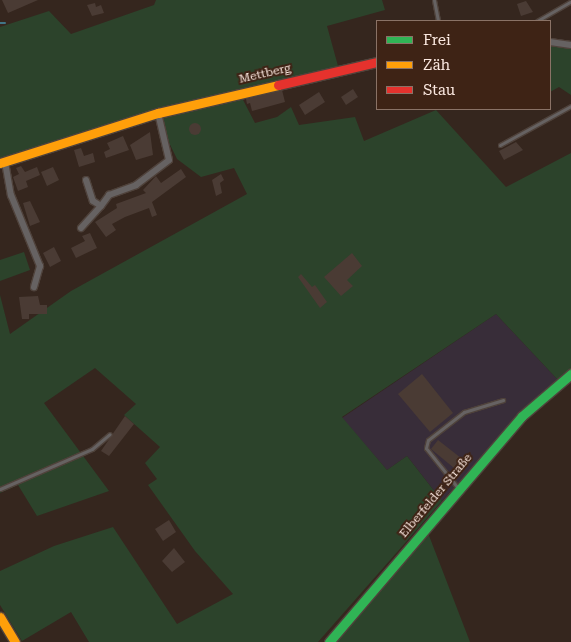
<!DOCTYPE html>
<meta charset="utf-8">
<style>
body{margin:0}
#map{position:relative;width:571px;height:642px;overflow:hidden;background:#35261e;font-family:"Roboto Serif",serif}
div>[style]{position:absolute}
.industrial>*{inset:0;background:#382d39}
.green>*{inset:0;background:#2c432b}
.stream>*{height:2px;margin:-1px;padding:0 1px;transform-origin:1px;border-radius:1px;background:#417586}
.building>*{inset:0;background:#4a3b34}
.round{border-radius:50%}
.roads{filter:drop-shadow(1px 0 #4f423b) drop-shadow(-1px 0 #4f423b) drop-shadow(0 1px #4f423b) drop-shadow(0 -1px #4f423b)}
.lane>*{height:3px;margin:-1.5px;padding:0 1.5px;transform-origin:1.5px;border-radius:1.5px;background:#666262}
.street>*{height:6px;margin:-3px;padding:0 3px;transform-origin:3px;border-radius:3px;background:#666262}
.fast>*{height:9px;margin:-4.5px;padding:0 4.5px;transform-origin:4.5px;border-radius:4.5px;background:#30b455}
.slow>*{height:9px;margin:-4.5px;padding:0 4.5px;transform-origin:4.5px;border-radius:4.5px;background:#ff9f0a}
.jam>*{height:9px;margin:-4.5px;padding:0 4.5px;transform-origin:4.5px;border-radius:4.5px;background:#e5322d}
span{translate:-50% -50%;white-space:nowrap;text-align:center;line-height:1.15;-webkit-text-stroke:4px #3e2315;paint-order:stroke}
.street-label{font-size:12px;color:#fbe8e0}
.legend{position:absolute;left:376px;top:20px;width:175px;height:90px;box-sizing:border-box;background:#3e2315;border:1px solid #8a7266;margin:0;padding:6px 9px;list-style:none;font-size:15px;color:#fbe8e0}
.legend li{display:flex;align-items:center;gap:10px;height:25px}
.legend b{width:25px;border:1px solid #8a7266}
</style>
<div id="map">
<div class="industrial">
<div style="clip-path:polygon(496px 314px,558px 380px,521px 413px,442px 501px,407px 456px,387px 470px,342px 418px)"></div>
</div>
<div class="green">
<div style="clip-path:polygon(156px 0,382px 0,385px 10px,327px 26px,338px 66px,199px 100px,0 159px,0 27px,49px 11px,71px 34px,154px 5px)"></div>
<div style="clip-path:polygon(550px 44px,571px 47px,571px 95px,559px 87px,550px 92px)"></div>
<div style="clip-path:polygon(241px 96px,255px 123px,277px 117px,291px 107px,299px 125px,355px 117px,364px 141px,436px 110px,506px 187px,571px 153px,571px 371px,558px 380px,496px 314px,342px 417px,387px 470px,407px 456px,442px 501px,318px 642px,89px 642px,71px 612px,22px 641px,0 605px,0 571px,54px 546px,113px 527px,177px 624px,233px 594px,195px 551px,148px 485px,157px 479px,145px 463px,160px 447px,124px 415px,136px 404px,95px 368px,44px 403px,109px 491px,37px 516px,18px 485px,0 493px,0 295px,10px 334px,71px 291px,247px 194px,234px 168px,201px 177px,177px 159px,157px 118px)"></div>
<div style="clip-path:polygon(24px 252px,30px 270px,0 281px,0 260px)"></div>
<div style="clip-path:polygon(428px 533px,470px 642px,335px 642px,372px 599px)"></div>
</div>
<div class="stream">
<div style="left:0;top:23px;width:5px"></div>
</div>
<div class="building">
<div style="clip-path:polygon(2px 0,38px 0,8px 13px)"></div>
<div style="clip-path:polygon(526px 1px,533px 12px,521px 16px,517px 4px)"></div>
<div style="clip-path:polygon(95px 3px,96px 7px,101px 5px,104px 13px,92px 16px,87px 5px)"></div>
<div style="clip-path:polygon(353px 89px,358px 97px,346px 105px,341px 97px)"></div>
<div style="clip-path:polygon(282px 90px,285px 102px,252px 111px,250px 103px,247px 104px,246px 99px)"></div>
<div style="clip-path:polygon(319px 92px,325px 102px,305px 115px,299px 105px)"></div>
<div class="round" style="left:189px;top:123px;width:12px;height:12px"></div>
<div style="clip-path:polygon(150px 132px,153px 155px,136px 160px,130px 145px)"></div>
<div style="clip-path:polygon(123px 136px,129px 150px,106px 158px,104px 152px,110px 149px,107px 143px)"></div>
<div style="clip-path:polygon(516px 142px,523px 150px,504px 160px,499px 151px)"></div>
<div style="clip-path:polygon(81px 148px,84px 156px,93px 153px,95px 162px,79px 167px,74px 150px)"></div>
<div style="clip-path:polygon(21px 166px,25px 172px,37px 167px,40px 175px,26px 181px,28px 187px,18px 191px,13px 177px,19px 174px,16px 168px)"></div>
<div style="clip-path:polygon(53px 167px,59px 180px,47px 186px,41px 172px)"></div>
<div style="clip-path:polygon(181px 169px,186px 177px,152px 202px,157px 215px,152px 217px,149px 208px,125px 217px,112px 224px,116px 230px,106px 237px,95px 222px,117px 208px,116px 204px,146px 193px,143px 190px,156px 176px,161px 183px)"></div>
<div style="clip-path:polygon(221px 174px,224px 180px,220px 183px,222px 193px,216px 196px,212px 180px)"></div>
<div style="clip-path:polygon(30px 201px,40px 222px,30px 226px,23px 203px)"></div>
<div style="clip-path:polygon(90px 233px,97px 248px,76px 258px,71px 248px,85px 241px,82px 236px)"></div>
<div style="clip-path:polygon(54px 247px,61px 261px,50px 267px,43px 253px)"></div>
<div style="clip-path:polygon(352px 253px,362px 266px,347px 280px,353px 286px,341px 296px,324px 277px)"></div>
<div style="clip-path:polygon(301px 274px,312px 287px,315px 285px,327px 302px,320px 308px,298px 277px)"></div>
<div style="clip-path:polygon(38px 296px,40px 305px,47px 305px,47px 314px,29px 314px,29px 319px,22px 319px,19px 297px)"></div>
<div style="clip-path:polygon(422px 374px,453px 413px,430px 432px,398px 394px)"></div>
<div style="clip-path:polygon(125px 416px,134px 424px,109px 456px,101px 451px)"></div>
<div style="clip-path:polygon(438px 440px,461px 458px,454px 468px,431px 449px)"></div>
<div style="clip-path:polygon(169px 520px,176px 532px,163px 541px,155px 529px)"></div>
<div style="clip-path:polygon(174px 548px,185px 562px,172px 572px,162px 561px)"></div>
</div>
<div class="roads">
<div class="lane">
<div style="left:434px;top:0;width:21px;rotate:79deg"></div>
<div style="left:537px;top:21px;width:39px;rotate:-30deg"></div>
<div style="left:500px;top:145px;width:81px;rotate:-28.8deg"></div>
<div style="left:458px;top:488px;width:51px;rotate:-128.7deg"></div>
<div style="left:426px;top:448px;width:8px;rotate:-76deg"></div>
<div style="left:428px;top:440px;width:46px;rotate:-37.9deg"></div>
<div style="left:464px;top:412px;width:41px;rotate:-17.1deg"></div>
<div style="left:0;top:489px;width:100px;rotate:-23.5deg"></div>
<div style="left:92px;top:449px;width:23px;rotate:-40deg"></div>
</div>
<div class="street">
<div style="left:550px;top:42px;width:21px;rotate:8deg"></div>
<div style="left:5px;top:162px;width:34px;rotate:80deg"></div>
<div style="left:11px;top:195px;width:77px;rotate:67.8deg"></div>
<div style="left:40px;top:266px;width:22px;rotate:106deg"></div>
<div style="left:86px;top:180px;width:22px;rotate:72deg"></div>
<div style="left:93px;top:201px;width:9px;rotate:32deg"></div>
<div style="left:101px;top:206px;width:14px;rotate:-54deg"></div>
<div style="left:109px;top:195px;width:29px;rotate:-20deg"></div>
<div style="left:136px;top:185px;width:41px;rotate:-37.1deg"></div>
<div style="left:169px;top:160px;width:48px;rotate:-103.2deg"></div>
<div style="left:81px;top:228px;width:30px;rotate:-48deg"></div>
</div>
<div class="fast">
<div style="left:329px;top:642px;width:297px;rotate:-49.5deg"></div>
<div style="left:522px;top:416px;width:65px;rotate:-40.6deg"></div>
</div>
<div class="slow">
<div style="left:0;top:163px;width:166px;rotate:-17.6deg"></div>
<div style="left:158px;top:113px;width:123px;rotate:-13.1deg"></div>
<div style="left:0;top:617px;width:29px;rotate:59deg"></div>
</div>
<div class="jam">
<div style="left:278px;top:85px;width:102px;rotate:-13.1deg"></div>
</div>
</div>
<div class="street-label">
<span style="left:265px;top:74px;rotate:-13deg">Mettberg</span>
<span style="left:436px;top:496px;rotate:-50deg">Elberfelder Straße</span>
</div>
<ul class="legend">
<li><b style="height:6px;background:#30b455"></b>Frei</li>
<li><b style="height:6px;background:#ff9f0a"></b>Zäh</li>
<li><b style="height:6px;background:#e5322d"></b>Stau</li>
</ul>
</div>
